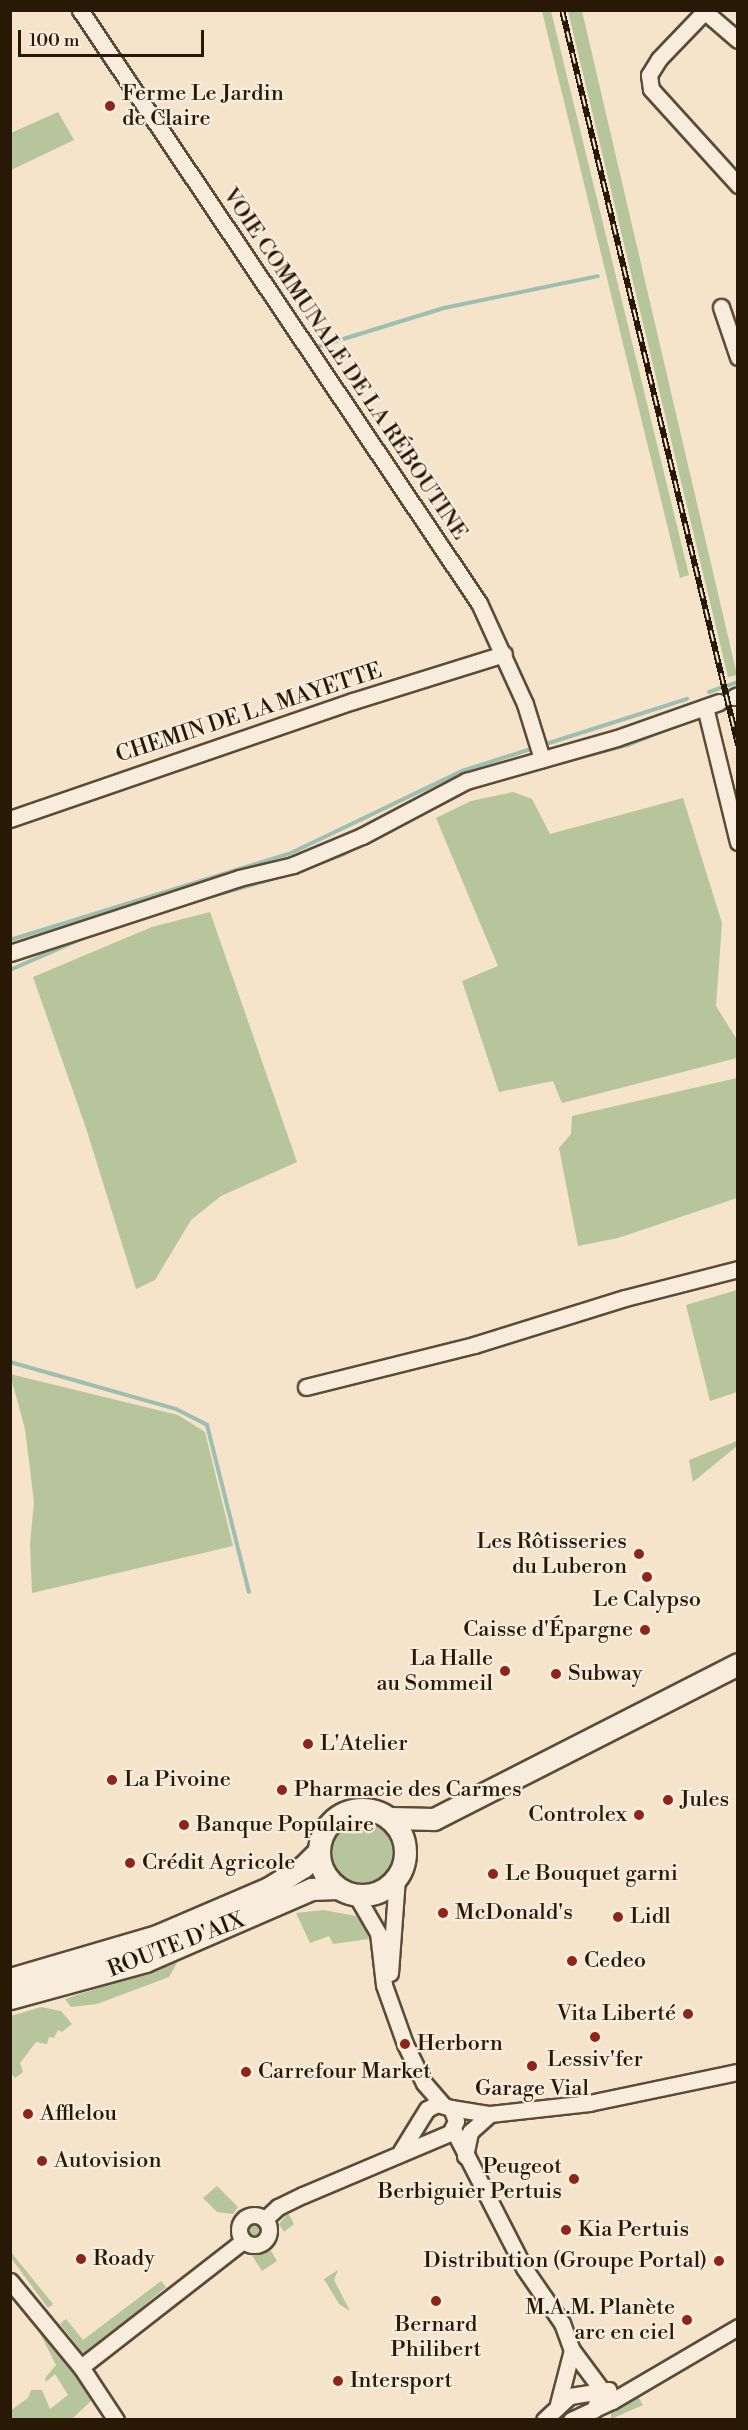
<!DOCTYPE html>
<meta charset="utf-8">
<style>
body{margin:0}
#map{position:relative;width:748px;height:2430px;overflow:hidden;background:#f5e3ca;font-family:"Libre Bodoni",serif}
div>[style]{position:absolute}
.green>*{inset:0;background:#b6c59b}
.round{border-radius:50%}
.stream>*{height:4px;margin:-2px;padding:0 2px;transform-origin:2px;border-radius:2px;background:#9dbfb1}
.roads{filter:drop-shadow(2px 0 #5b4b37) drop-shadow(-2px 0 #5b4b37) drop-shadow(0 2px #5b4b37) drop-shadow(0 -2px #5b4b37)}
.minor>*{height:15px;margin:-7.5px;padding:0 7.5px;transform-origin:7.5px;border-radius:7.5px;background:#f8eddd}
.minor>.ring{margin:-7.5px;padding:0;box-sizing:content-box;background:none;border:15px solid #f8eddd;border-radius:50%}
.secondary>*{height:21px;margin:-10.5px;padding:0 10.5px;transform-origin:10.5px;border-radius:10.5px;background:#f8eddd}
.secondary>.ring{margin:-10.5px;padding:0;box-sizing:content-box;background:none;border:21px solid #f8eddd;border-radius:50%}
.rail>*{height:6px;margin-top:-3px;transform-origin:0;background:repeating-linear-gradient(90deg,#f8eddd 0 11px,#281806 0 22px);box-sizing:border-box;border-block:2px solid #281806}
.dots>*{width:16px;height:16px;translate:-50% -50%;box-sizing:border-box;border:3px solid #f8eddd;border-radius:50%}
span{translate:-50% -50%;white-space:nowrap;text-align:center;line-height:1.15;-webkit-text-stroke:4.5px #f8eddd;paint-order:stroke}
.poi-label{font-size:22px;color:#281806}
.left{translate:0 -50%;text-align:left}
.right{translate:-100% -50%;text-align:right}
.street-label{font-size:22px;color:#281806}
.frame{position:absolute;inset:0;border:12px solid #281806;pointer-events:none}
.scale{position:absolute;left:18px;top:30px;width:186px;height:27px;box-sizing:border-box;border:3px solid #281806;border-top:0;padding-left:8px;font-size:18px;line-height:21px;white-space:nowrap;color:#281806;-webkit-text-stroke:4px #f8eddd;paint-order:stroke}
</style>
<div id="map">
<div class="green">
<div style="clip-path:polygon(542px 11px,551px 11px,689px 575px,680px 578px)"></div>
<div style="clip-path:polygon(568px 11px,582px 11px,737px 675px,728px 677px)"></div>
<div style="clip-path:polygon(58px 112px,74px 140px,11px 170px,11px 133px)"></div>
<div style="clip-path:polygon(513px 792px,532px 799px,550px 834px,683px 798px,722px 923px,716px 1006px,737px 1040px,737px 1058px,562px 1103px,553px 1081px,499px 1092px,462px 981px,498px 966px,436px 818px,471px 801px)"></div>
<div style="clip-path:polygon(210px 912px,297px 1162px,221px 1196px,191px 1220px,155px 1280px,136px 1289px,86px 1128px,33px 977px,152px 927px)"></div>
<div style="clip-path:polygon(737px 1078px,737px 1198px,618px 1238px,578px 1246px,559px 1148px,571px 1134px,572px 1116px)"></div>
<div style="clip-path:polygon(737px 1290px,737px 1392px,710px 1401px,686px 1305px)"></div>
<div style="clip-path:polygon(10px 1374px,178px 1415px,205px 1432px,233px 1546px,32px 1593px,30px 1544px,34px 1502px,25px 1429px)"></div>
<div style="clip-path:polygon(737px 1441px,737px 1446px,693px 1482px,689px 1460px)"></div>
<div class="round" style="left:326px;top:1817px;width:70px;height:70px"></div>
<div style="clip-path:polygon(323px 1910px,362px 1917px,369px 1939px,333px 1944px,329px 1936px,310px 1943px,296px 1913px)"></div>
<div style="clip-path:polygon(178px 1961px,169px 1977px,97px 2004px,71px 2007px,65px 1999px)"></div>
<div style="clip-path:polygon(41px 2007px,61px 2011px,72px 2024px,62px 2032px,58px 2030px,54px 2038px,49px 2037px,47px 2044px,36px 2042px,20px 2063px,23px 2072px,15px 2078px,11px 2073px,11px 2016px)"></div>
<div style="clip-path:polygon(217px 2186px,238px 2207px,233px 2214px,217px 2212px,203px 2198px)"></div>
<div style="clip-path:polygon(288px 2213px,294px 2224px,284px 2232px,279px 2224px)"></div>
<div class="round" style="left:245px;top:2222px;width:18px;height:18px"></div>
<div style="clip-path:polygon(10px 2251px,53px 2304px,48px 2308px,11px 2258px)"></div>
<div style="clip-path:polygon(271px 2251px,277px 2261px,262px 2271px,251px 2254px)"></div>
<div style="clip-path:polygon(338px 2270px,334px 2280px,350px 2311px,339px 2304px,324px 2279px)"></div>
<div style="clip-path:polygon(161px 2281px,166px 2287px,88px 2352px,83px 2353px,60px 2324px,66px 2319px,83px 2340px)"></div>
<div style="clip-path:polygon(26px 2306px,95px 2397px,72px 2419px,11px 2419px,10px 2411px,28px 2398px,31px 2390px,42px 2390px,50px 2409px,68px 2395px,55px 2374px,46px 2382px,45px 2378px,56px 2365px)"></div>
<div style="clip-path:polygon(637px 2395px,643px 2405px,611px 2419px,611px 2408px)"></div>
</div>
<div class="stream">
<div style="left:314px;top:348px;width:136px;rotate:-17.1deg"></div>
<div style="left:444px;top:308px;width:157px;rotate:-11.7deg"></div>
<div style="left:709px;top:692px;width:31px;rotate:-19deg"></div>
<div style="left:549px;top:743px;width:145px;rotate:-17.7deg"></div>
<div style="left:518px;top:774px;width:114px;rotate:-14.8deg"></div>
<div style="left:628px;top:745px;width:59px;rotate:-21.8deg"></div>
<div style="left:174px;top:907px;width:131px;rotate:-15.9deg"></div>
<div style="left:300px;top:871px;width:47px;rotate:-21.1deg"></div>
<div style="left:344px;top:854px;width:84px;rotate:-27.8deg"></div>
<div style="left:10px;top:940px;width:294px;rotate:-17.2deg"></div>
<div style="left:291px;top:853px;width:190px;rotate:-25.6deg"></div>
<div style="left:462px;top:771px;width:69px;rotate:-17.7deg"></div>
<div style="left:10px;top:970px;width:90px;rotate:-23.7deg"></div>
<div style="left:10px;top:1362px;width:173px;rotate:15.8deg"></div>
<div style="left:176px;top:1409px;width:35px;rotate:27deg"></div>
<div style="left:207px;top:1425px;width:172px;rotate:75.9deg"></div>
</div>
<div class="roads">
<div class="minor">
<div style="left:80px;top:10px;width:715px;rotate:56.07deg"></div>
<div style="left:479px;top:603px;width:111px;rotate:65.5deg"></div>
<div style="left:525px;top:704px;width:58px;rotate:72.8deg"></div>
<div style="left:703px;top:10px;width:46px;rotate:40.6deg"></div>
<div style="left:704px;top:12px;width:65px;rotate:133.8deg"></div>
<div style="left:659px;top:59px;width:19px;rotate:122deg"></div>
<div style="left:649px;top:75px;width:14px;rotate:82deg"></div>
<div style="left:651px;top:89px;width:130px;rotate:47.8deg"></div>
<div style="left:721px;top:307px;width:53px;rotate:71.2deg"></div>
<div style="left:734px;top:697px;width:4px;rotate:-27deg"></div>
<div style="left:705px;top:707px;width:139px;rotate:76.3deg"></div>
<div style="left:10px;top:819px;width:363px;rotate:-19deg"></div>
<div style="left:353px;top:701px;width:158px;rotate:-17.3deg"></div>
<div style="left:10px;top:953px;width:241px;rotate:-18.1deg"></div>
<div style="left:239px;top:878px;width:56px;rotate:-13.5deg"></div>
<div style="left:293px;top:865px;width:75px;rotate:-22.8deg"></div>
<div style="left:362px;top:836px;width:118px;rotate:-27.9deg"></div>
<div style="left:466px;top:781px;width:157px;rotate:-15.9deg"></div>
<div style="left:617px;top:738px;width:108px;rotate:-19.4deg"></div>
<div style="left:306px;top:1387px;width:173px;rotate:-14deg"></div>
<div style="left:474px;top:1345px;width:158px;rotate:-17.3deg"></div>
<div style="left:625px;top:1298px;width:117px;rotate:-14.4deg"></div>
<div style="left:356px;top:1895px;width:44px;rotate:59.9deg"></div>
<div style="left:378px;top:1933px;width:52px;rotate:83.4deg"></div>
<div style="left:384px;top:1985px;width:63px;rotate:70.4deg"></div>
<div style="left:405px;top:2044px;width:43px;rotate:64deg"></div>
<div style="left:424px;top:2083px;width:28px;rotate:49deg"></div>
<div style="left:390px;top:1973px;width:96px;rotate:-85.8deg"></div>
<div style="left:451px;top:2108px;width:39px;rotate:9deg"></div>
<div style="left:490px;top:2114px;width:100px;rotate:-6.3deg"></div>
<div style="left:589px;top:2103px;width:152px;rotate:-11.8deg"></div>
<div style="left:453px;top:2129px;width:156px;rotate:62.9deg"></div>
<div style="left:524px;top:2268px;width:67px;rotate:55.4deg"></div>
<div style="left:562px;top:2323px;width:29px;rotate:70deg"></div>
<div style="left:572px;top:2350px;width:49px;rotate:53.4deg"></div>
<div style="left:601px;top:2389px;width:22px;rotate:108deg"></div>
<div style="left:465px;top:2156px;width:25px;rotate:-78deg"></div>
<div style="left:470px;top:2132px;width:27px;rotate:-42deg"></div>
<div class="ring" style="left:239px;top:2215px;width:15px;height:15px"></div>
<div style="left:265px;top:2219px;width:18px;rotate:-43deg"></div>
<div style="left:278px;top:2207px;width:28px;rotate:-26deg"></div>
<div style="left:303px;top:2195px;width:160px;rotate:-22.9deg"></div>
<div style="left:450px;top:2133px;width:13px;rotate:-63deg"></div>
<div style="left:456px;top:2121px;width:14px;rotate:-111deg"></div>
<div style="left:451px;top:2108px;width:15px;rotate:-164deg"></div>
<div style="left:437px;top:2104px;width:11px;rotate:153deg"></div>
<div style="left:427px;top:2109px;width:49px;rotate:121.8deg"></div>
<div style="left:10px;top:2281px;width:112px;rotate:50.5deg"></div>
<div style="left:81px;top:2367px;width:64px;rotate:56.6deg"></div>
<div style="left:81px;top:2367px;width:205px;rotate:-37.9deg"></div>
<div style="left:558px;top:2404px;width:56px;rotate:-75.5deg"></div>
<div style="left:544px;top:2420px;width:35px;rotate:-43deg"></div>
<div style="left:570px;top:2396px;width:39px;rotate:-9deg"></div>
<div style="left:571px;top:2420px;width:45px;rotate:-24.9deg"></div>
<div style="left:612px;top:2401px;width:146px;rotate:-30.4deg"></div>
</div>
<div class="secondary">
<div class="ring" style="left:319px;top:1809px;width:65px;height:65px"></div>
<div style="left:390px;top:1818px;width:44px;rotate:1.3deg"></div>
<div style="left:434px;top:1819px;width:341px;rotate:-27deg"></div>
<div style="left:10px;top:1979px;width:153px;rotate:-16.3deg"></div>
<div style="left:157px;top:1936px;width:122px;rotate:-23.2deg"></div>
<div style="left:269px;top:1888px;width:40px;rotate:-32deg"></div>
<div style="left:303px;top:1867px;width:21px;rotate:-45deg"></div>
<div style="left:10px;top:1998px;width:140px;rotate:-15.3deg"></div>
<div style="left:145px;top:1961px;width:181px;rotate:-23.4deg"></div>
<div style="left:311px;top:1889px;width:27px;rotate:-2deg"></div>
</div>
</div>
<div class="rail">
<div style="left:562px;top:10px;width:756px;rotate:76.53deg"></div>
</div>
<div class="dots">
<div style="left:110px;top:106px;background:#8f2418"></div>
<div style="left:639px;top:1554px;background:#8f2418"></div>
<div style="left:647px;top:1577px;background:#8f2418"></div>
<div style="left:645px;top:1630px;background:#8f2418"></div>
<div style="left:505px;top:1671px;background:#8f2418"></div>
<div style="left:556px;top:1674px;background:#8f2418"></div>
<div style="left:308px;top:1744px;background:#8f2418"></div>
<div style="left:112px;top:1780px;background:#8f2418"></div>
<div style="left:282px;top:1790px;background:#8f2418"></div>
<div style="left:668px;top:1800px;background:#8f2418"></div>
<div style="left:639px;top:1815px;background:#8f2418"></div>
<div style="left:184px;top:1825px;background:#8f2418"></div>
<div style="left:130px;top:1863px;background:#8f2418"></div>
<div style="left:493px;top:1874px;background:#8f2418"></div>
<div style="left:443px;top:1913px;background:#8f2418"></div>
<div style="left:618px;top:1917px;background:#8f2418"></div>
<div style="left:572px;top:1961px;background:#8f2418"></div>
<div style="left:688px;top:2014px;background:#8f2418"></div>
<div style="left:595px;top:2037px;background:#8f2418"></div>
<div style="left:405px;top:2044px;background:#8f2418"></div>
<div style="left:532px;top:2066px;background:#8f2418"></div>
<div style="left:246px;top:2072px;background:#8f2418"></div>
<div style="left:28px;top:2114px;background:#8f2418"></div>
<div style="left:42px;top:2161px;background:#8f2418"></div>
<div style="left:574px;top:2179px;background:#8f2418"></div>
<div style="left:566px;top:2230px;background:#8f2418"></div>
<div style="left:81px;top:2259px;background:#8f2418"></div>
<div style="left:719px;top:2261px;background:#8f2418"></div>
<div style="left:436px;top:2301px;background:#8f2418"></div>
<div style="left:687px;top:2320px;background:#8f2418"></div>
<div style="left:338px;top:2381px;background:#8f2418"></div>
</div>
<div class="poi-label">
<span class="left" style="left:122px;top:106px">Ferme Le Jardin<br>de Claire</span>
<span class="right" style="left:627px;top:1554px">Les Rôtisseries<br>du Luberon</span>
<span style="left:647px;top:1600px">Le Calypso</span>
<span class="right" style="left:633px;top:1630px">Caisse d'Épargne</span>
<span class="right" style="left:493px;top:1671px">La Halle<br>au Sommeil</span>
<span class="left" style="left:568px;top:1674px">Subway</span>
<span class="left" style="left:320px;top:1744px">L'Atelier</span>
<span class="left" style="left:124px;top:1780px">La Pivoine</span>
<span class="left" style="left:294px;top:1790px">Pharmacie des Carmes</span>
<span class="left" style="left:680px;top:1800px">Jules</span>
<span class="right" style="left:627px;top:1815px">Controlex</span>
<span class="left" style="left:196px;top:1825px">Banque Populaire</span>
<span class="left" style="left:142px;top:1863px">Crédit Agricole</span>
<span class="left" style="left:505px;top:1874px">Le Bouquet garni</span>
<span class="left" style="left:455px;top:1913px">McDonald's</span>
<span class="left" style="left:630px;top:1917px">Lidl</span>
<span class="left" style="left:584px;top:1961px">Cedeo</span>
<span class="right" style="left:676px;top:2014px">Vita Liberté</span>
<span class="left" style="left:417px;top:2044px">Herborn</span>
<span style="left:595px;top:2060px">Lessiv'fer</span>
<span class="left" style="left:258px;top:2072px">Carrefour Market</span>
<span style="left:532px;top:2089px">Garage Vial</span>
<span class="left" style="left:40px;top:2114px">Afflelou</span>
<span class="left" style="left:54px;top:2161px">Autovision</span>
<span class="right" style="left:562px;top:2179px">Peugeot<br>Berbiguier Pertuis</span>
<span class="left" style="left:578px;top:2230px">Kia Pertuis</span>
<span class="left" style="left:93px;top:2259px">Roady</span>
<span class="right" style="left:707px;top:2261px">Distribution (Groupe Portal)</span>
<span class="right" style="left:675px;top:2320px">M.A.M. Planète<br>arc en ciel</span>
<span style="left:436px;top:2337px">Bernard<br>Philibert</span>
<span class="left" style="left:350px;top:2381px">Intersport</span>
</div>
<div class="street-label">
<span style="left:345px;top:364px;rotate:56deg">VOIE COMMUNALE DE LA RÉBOUTINE</span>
<span style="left:249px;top:713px;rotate:-18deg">CHEMIN DE LA MAYETTE</span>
<span style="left:176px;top:1945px;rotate:-21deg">ROUTE D'AIX</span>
</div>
<div class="frame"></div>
<div class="scale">100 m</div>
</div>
